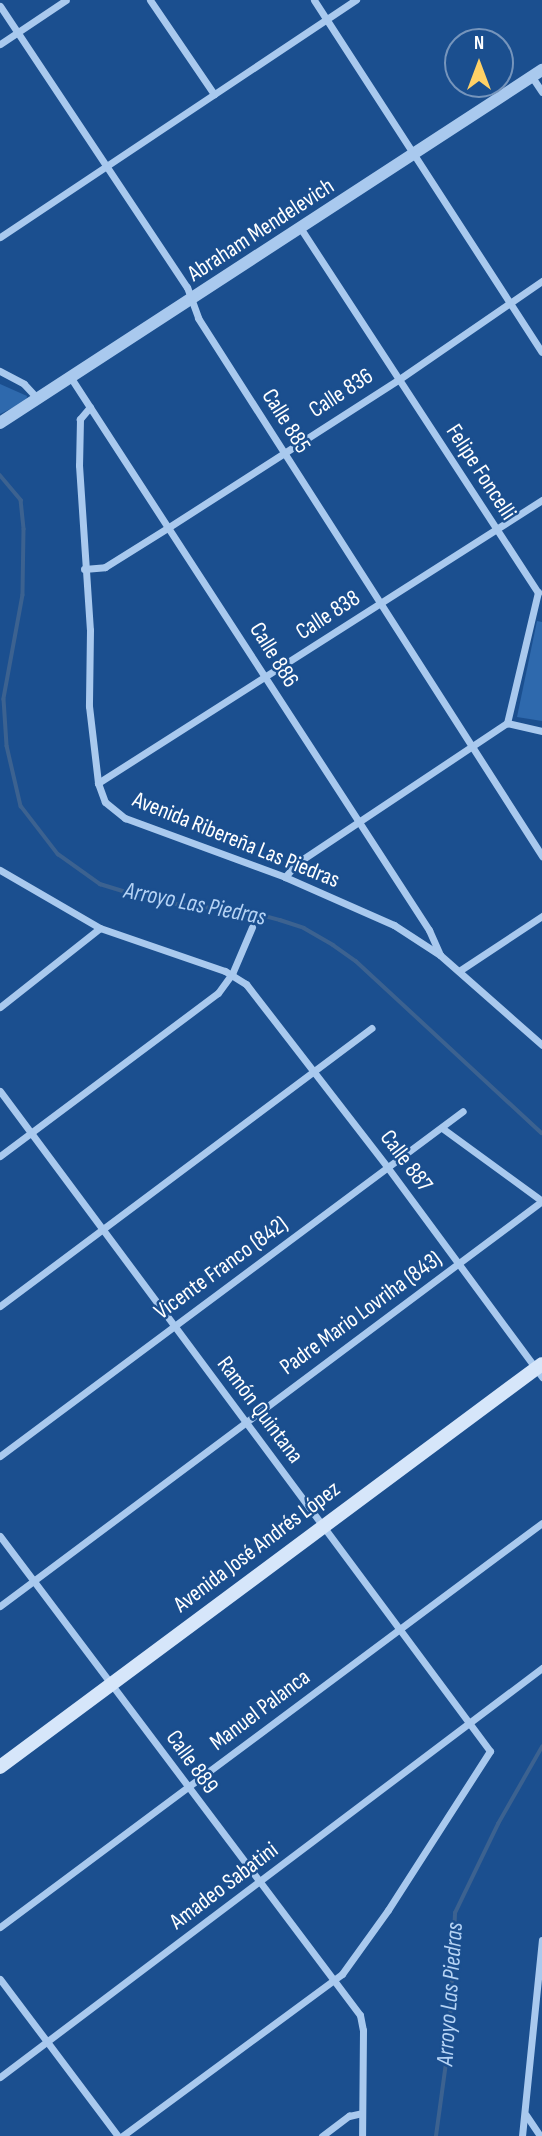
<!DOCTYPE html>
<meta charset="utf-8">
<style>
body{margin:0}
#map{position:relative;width:542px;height:2136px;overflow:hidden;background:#1b4f8f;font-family:"Sofia Sans Condensed",sans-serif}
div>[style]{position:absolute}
.green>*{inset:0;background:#2e69ad}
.stream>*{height:3.5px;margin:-1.75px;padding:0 1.75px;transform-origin:1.75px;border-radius:1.75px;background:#3c6290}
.minor>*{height:7px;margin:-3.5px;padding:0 3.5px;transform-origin:3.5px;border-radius:3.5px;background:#a9c9ee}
.tertiary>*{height:12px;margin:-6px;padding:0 6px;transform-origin:6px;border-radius:6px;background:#a9c9ee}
.secondary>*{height:14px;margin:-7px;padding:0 7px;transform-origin:7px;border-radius:7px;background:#d6e6fa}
span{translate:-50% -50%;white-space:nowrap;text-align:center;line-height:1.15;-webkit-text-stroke:5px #1b4f8f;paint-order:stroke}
.street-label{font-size:23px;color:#fff}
.water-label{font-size:24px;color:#b5d3f5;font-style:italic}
.north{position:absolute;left:444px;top:28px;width:70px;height:70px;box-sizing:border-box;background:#1b4f8f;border:2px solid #7695bc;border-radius:50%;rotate:0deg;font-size:19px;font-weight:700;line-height:28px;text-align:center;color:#fff}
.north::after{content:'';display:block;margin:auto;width:24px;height:32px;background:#ffd166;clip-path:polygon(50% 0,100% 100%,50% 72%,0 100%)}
</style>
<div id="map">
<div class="green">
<div style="clip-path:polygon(0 384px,27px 396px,26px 401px,0 414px)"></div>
<div style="clip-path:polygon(537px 621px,542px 622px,542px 721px,517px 717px)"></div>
</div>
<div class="stream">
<div style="left:0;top:475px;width:33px;rotate:50deg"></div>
<div style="left:21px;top:500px;width:29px;rotate:84deg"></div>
<div style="left:24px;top:529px;width:66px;rotate:90.9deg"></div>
<div style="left:23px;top:595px;width:106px;rotate:100.4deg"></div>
<div style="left:4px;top:699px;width:47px;rotate:86.3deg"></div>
<div style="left:7px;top:746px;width:62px;rotate:76.9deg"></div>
<div style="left:21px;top:806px;width:61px;rotate:52.4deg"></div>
<div style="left:58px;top:854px;width:52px;rotate:35.5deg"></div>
<div style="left:100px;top:884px;width:62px;rotate:17deg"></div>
<div style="left:159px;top:902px;width:92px;rotate:6.3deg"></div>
<div style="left:250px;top:912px;width:31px;rotate:15deg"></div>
<div style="left:280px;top:920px;width:25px;rotate:18deg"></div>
<div style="left:304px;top:928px;width:34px;rotate:30deg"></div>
<div style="left:333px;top:945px;width:28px;rotate:35deg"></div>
<div style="left:356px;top:961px;width:253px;rotate:42.8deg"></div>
<div style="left:436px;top:2136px;width:96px;rotate:-82.2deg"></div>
<div style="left:449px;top:2041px;width:128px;rotate:-87.3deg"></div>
<div style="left:455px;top:1913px;width:99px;rotate:-64.2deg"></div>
<div style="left:498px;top:1824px;width:89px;rotate:-60.3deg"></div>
</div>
<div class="minor">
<div style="left:150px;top:0;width:114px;rotate:55.8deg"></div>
<div style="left:314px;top:0;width:419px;rotate:57.1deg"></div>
<div style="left:0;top:6px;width:338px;rotate:56.4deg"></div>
<div style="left:187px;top:287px;width:33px;rotate:70deg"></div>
<div style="left:198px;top:318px;width:639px;rotate:57.4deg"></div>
<div style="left:0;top:44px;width:79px;rotate:-33.7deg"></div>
<div style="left:532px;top:77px;width:18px;rotate:56deg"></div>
<div style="left:301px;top:229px;width:434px;rotate:56.9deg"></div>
<div style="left:538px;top:592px;width:135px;rotate:103.3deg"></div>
<div style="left:507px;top:723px;width:36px;rotate:13deg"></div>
<div style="left:0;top:237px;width:428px;rotate:-33.7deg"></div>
<div style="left:0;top:371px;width:27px;rotate:28deg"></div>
<div style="left:24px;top:384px;width:21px;rotate:47deg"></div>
<div style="left:71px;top:378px;width:658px;rotate:57.03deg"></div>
<div style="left:429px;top:930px;width:27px;rotate:66deg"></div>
<div style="left:90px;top:407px;width:16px;rotate:130deg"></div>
<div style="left:80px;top:419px;width:46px;rotate:91.2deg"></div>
<div style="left:79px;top:465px;width:165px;rotate:86.2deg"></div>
<div style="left:90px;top:630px;width:76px;rotate:90.8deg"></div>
<div style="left:89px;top:706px;width:78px;rotate:83.3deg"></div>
<div style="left:98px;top:783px;width:20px;rotate:70deg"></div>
<div style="left:105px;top:802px;width:26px;rotate:39deg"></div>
<div style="left:125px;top:818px;width:171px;rotate:20.2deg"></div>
<div style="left:285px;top:877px;width:119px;rotate:23.8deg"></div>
<div style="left:394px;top:925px;width:55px;rotate:33.1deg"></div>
<div style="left:440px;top:955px;width:136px;rotate:41.4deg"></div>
<div style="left:84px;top:569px;width:21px;rotate:-5deg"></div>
<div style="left:105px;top:567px;width:75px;rotate:-32deg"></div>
<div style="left:169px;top:527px;width:272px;rotate:-32.7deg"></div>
<div style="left:398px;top:380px;width:175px;rotate:-34.5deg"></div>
<div style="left:98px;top:783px;width:527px;rotate:-32.51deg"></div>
<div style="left:0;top:870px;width:116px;rotate:30.1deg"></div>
<div style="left:100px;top:928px;width:132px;rotate:19deg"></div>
<div style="left:225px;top:971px;width:25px;rotate:32deg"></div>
<div style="left:246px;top:984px;width:232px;rotate:52.3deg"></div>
<div style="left:388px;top:1168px;width:260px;rotate:53.6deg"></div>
<div style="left:285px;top:877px;width:18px;rotate:-49deg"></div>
<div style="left:297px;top:863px;width:252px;rotate:-33.7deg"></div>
<div style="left:459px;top:971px;width:100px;rotate:-33.5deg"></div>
<div style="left:0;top:1007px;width:127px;rotate:-38.3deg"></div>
<div style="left:0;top:1091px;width:822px;rotate:53.41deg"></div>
<div style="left:490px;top:1751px;width:189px;rotate:122.7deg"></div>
<div style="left:388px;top:1910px;width:79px;rotate:125.7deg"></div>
<div style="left:342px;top:1974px;width:273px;rotate:143.6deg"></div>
<div style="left:442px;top:1128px;width:124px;rotate:36.1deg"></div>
<div style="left:0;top:1156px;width:272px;rotate:-36.8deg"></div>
<div style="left:218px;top:993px;width:24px;rotate:-54deg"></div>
<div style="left:232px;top:974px;width:51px;rotate:-66.9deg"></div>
<div style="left:0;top:1306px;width:464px;rotate:-36.8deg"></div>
<div style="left:0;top:1456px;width:577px;rotate:-36.69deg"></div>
<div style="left:0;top:1536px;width:599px;rotate:53.07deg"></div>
<div style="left:360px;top:2015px;width:15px;rotate:79deg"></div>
<div style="left:363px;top:2030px;width:106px;rotate:90.5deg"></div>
<div style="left:0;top:1606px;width:677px;rotate:-36.77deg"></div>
<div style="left:0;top:1927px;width:676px;rotate:-36.7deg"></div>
<div style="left:0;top:1979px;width:196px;rotate:53.1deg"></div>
<div style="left:0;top:2077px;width:679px;rotate:-37.04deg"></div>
<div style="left:526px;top:2115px;width:25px;rotate:56deg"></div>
<div style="left:322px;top:2136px;width:34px;rotate:-37deg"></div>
<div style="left:349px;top:2116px;width:13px;rotate:-13deg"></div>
<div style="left:522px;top:2136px;width:197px;rotate:-84.2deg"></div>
</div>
<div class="tertiary">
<div style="left:0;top:423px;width:647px;rotate:-33.08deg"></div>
</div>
<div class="secondary">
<div style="left:0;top:1767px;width:675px;rotate:-36.63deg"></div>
</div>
<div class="street-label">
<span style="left:261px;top:230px;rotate:-33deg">Abraham Mendelevich</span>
<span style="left:341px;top:393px;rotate:-33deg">Calle 836</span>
<span style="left:286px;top:421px;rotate:58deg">Calle 885</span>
<span style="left:481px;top:472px;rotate:57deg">Felipe Foncelli</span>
<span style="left:328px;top:615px;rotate:-33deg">Calle 838</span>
<span style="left:274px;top:655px;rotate:58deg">Calle 886</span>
<span style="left:236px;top:840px;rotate:22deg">Avenida Ribereña Las Piedras</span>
<span style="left:406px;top:1161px;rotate:53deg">Calle 887</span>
<span style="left:221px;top:1268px;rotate:-36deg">Vicente Franco (842)</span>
<span style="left:361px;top:1313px;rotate:-36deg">Padre Mario Lovriha (843)</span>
<span style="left:260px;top:1410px;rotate:53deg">Ramón Quintana</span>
<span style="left:257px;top:1547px;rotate:-37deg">Avenida José Andrés López</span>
<span style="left:260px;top:1710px;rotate:-37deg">Manuel Palanca</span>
<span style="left:192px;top:1762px;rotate:54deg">Calle 889</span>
<span style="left:224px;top:1886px;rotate:-37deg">Amadeo Sabatini</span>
</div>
<div class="water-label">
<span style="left:195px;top:904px;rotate:11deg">Arroyo Las Piedras</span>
<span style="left:450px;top:1994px;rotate:-86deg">Arroyo Las Piedras</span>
</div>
<div class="north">N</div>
</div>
